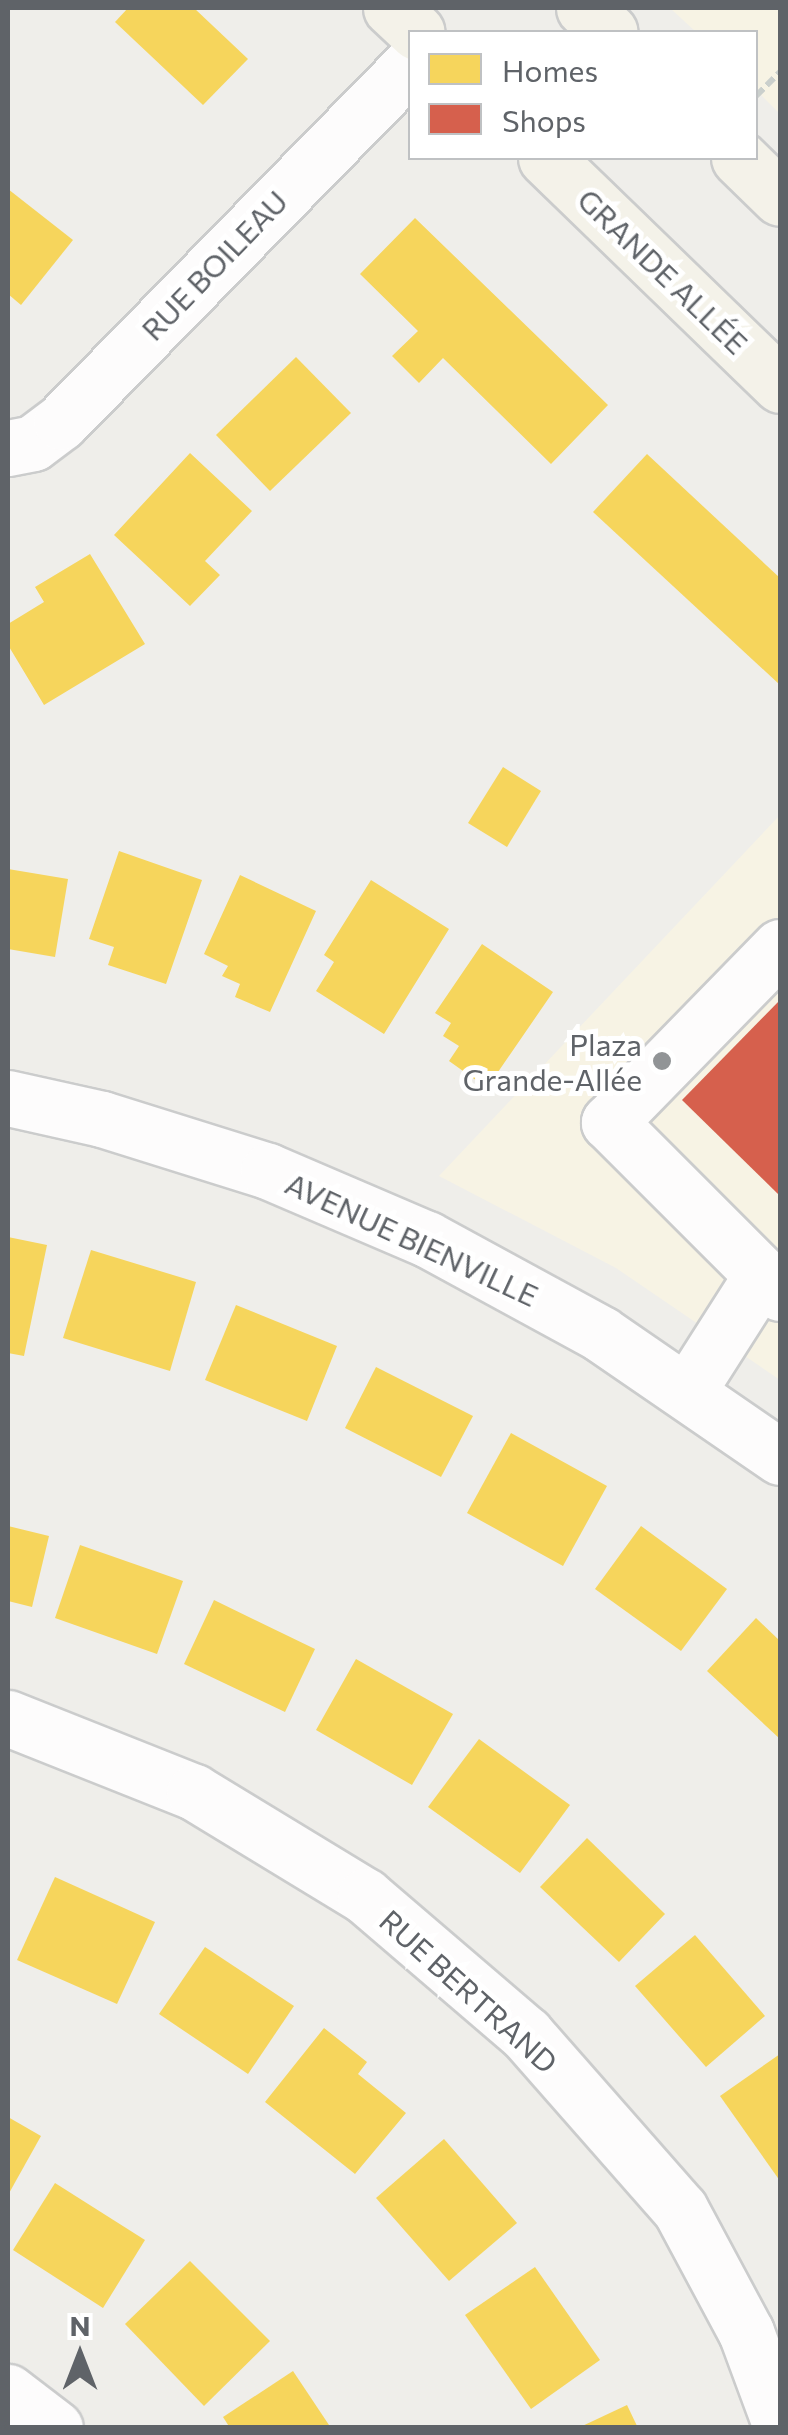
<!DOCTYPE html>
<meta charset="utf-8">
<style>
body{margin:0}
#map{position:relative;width:788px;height:2435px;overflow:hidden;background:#efeeea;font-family:Commissioner,sans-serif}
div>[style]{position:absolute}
.commercial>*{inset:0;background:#f7f3e4}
.homes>*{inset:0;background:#f6d55c}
.shops>*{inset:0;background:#d6604d}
.path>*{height:6px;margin-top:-3px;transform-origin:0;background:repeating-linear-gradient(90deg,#cacfcc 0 10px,transparent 0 15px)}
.roads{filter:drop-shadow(2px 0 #cbcccc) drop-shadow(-2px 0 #cbcccc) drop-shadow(0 2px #cbcccc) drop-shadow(0 -2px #cbcccc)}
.minor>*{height:55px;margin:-27.5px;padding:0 27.5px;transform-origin:27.5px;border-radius:27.5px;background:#fdfcfc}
.major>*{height:55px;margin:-27.5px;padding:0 27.5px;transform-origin:27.5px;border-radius:27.5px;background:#f4f2e9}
.dots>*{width:28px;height:28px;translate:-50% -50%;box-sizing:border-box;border:5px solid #fff;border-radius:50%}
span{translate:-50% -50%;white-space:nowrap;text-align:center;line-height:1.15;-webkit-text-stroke:10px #fff;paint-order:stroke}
.street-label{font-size:30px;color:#5f6368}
.poi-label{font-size:30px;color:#5f6368}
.right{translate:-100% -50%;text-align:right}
.frame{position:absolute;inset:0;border:10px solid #5f6368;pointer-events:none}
.legend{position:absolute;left:408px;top:30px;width:350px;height:130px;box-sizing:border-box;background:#fff;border:2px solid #bfc1c3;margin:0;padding:12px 18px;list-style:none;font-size:30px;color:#5f6368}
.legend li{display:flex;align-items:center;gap:20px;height:50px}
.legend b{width:50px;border:2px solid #bfc1c3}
.north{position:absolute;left:30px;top:2305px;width:100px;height:100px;-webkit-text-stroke:8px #fff;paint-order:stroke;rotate:0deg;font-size:28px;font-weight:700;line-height:40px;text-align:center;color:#5f6368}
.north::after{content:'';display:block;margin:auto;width:35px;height:45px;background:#5f6368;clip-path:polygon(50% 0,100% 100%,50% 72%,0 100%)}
</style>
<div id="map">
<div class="commercial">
<div style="clip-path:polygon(670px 8px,780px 8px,780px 114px,756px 90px,756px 32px,696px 32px)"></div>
<div style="clip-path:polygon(780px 815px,780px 1380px,616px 1268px,439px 1176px)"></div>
</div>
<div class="homes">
<div style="clip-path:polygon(128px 8px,194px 8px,248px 59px,203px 105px,115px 22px)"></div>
<div style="clip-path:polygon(8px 189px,73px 240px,21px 305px,8px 294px)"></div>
<div style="clip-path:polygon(415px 218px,608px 405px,551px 464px,443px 358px,419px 383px,392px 356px,418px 331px,360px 274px)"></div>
<div style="clip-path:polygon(296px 357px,351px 413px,270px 491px,216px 435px)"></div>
<div style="clip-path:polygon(190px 453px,252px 511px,205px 561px,220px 575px,190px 606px,114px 535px)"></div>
<div style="clip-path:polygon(647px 454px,780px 578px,780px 685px,593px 512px)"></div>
<div style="clip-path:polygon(90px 554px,145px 644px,44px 705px,8px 645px,8px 624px,44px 602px,35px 587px)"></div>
<div style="clip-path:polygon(503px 767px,541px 791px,507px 847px,468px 823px)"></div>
<div style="clip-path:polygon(119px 851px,202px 880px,166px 984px,108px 965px,114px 947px,89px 939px)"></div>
<div style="clip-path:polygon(8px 869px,68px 879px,55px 957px,8px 949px)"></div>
<div style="clip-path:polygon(240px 875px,316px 911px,270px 1012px,235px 997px,240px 984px,222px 976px,228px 966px,204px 954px)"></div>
<div style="clip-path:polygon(371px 880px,449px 929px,384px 1034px,316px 991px,334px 962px,324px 955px)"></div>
<div style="clip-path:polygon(482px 944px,553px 992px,487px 1088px,449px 1061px,459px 1046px,443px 1036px,451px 1023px,435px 1013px)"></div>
<div style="clip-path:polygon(8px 1237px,47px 1245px,24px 1356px,8px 1353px)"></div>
<div style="clip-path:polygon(91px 1250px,196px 1282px,170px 1371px,63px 1338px)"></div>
<div style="clip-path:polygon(236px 1305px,337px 1346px,307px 1421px,205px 1380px)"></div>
<div style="clip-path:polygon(376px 1367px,473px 1416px,441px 1477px,345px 1428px)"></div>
<div style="clip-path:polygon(511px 1433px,607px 1486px,563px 1566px,467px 1513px)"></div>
<div style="clip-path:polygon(8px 1526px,49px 1536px,32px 1607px,8px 1601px)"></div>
<div style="clip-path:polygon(641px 1526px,727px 1589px,681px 1651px,595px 1589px)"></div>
<div style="clip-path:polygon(80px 1545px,183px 1581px,157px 1654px,55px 1618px)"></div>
<div style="clip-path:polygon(214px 1600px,315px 1649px,285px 1712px,184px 1664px)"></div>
<div style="clip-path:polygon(756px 1618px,780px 1641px,780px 1739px,707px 1671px)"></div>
<div style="clip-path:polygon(356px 1659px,453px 1714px,412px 1785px,316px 1730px)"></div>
<div style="clip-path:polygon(479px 1739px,570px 1805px,520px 1873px,428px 1807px)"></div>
<div style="clip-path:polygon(587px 1838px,665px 1914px,619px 1962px,540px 1887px)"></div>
<div style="clip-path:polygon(55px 1877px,155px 1922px,117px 2004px,17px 1960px)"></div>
<div style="clip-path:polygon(695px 1935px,765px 2016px,706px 2067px,635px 1986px)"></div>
<div style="clip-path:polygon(205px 1947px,294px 2006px,248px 2074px,159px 2014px)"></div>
<div style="clip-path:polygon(324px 2028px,367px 2062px,358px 2074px,406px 2113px,355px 2174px,265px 2102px)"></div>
<div style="clip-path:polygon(780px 2054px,780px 2181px,720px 2096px)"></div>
<div style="clip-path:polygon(8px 2117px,41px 2136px,8px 2195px)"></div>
<div style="clip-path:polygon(444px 2139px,517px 2223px,449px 2281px,376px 2198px)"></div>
<div style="clip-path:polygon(55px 2183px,145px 2240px,103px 2308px,13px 2250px)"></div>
<div style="clip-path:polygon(190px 2261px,270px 2341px,204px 2406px,125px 2324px)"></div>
<div style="clip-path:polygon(535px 2267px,600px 2360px,531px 2409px,465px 2315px)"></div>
<div style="clip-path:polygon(293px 2371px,331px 2428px,230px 2428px,223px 2417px)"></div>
<div style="clip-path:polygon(627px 2405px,638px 2428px,578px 2428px)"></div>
</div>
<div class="shops">
<div style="clip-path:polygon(780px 1000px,780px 1196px,682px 1100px)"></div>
</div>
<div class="path">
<div style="left:756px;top:96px;width:34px;rotate:-45deg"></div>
</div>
<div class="roads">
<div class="minor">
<div style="left:8px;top:448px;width:25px;rotate:-11deg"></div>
<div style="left:33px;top:443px;width:35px;rotate:-37deg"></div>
<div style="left:61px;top:422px;width:499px;rotate:-45.6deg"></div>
<div style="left:780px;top:947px;width:245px;rotate:134.3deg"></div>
<div style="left:609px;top:1122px;width:242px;rotate:45deg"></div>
<div style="left:8px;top:1098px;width:96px;rotate:12.6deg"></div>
<div style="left:102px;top:1119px;width:174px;rotate:17.4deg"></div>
<div style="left:268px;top:1171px;width:173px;rotate:23.2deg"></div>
<div style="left:427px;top:1239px;width:198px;rotate:28.6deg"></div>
<div style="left:601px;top:1334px;width:217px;rotate:34.5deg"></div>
<div style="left:689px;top:1389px;width:134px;rotate:-57.5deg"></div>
<div style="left:8px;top:1718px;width:200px;rotate:21.7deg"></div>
<div style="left:194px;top:1792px;width:200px;rotate:31.3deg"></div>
<div style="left:365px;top:1896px;width:212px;rotate:40.6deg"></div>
<div style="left:526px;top:2034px;width:233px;rotate:48.7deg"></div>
<div style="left:680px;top:2209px;width:140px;rotate:61.8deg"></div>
<div style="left:746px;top:2332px;width:98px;rotate:69.7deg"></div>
<div style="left:8px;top:2392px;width:59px;rotate:37.5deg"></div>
</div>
<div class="major">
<div style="left:391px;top:8px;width:35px;rotate:43deg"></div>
<div style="left:584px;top:8px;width:35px;rotate:43deg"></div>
<div style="left:546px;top:158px;width:326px;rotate:44.1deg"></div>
<div style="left:739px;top:158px;width:57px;rotate:44.3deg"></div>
</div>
</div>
<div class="dots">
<div style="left:662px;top:1061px;background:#919496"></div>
</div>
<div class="street-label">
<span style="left:214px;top:265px;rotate:-46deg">RUE BOILEAU</span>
<span style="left:663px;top:271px;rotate:44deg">GRANDE ALLÉE</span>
<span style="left:412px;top:1239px;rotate:25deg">AVENUE BIENVILLE</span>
<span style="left:469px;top:1991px;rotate:42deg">RUE BERTRAND</span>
</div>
<div class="poi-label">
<span class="right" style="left:642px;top:1061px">Plaza<br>Grande-Allée</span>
</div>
<div class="frame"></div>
<ul class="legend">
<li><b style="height:28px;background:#f6d55c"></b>Homes</li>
<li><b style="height:28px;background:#d6604d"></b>Shops</li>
</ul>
<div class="north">N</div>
</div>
